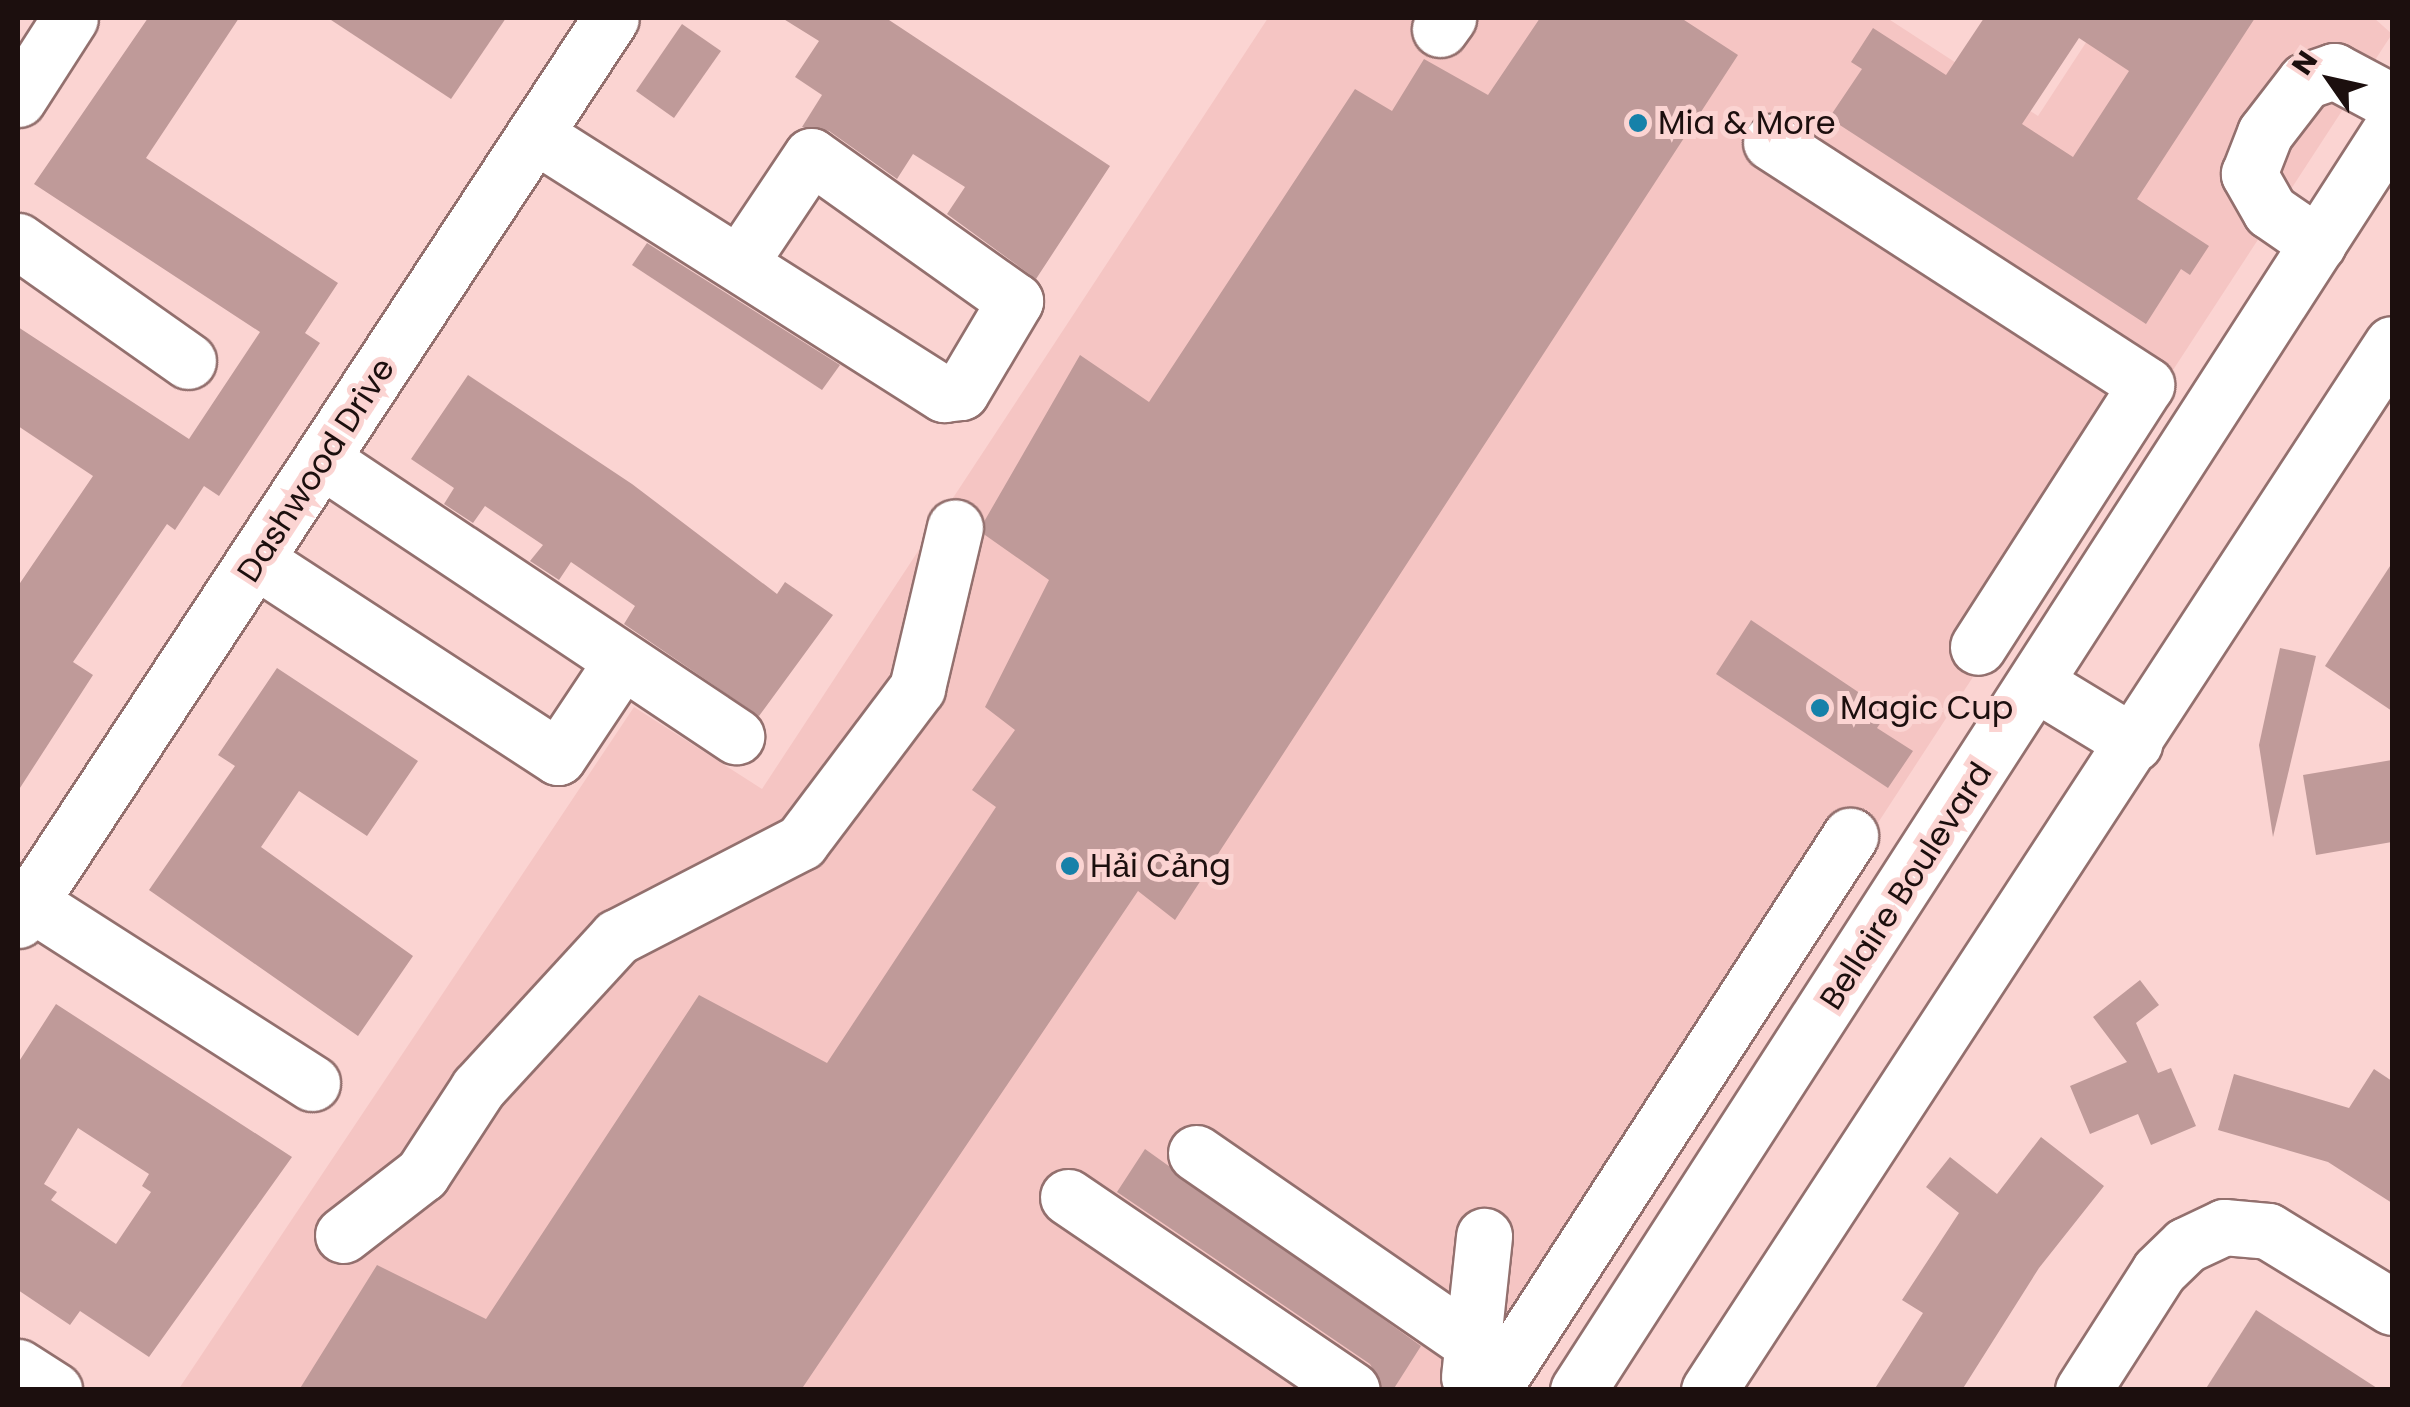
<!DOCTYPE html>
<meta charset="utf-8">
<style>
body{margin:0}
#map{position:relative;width:2410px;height:1407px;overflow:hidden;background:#fbd4d2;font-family:Poppins,sans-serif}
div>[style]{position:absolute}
.built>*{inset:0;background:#f5c5c3}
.building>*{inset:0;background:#bf9a99}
.roads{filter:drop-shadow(2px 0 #93706e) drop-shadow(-2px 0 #93706e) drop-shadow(0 2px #93706e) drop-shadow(0 -2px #93706e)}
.minor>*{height:55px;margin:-27.5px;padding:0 27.5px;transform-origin:27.5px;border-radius:27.5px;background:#fff}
.major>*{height:55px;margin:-27.5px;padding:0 27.5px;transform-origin:27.5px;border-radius:27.5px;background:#fff}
.dots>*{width:28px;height:28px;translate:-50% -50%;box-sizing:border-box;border:5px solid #fbd4d2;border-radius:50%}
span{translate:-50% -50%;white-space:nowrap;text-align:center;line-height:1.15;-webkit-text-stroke:10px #fbd4d2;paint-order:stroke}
.poi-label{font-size:32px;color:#1c0f0e}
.left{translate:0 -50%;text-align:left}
.street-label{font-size:32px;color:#1c0f0e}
.frame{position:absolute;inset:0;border:20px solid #1c0f0e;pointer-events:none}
.north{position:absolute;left:2280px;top:30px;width:100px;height:100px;-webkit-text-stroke:8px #fbd4d2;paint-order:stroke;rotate:304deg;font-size:28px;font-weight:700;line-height:40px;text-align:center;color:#1c0f0e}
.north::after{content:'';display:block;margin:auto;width:35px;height:45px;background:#1c0f0e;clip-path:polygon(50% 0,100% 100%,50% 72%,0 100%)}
</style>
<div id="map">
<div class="built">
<div style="clip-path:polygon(1268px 18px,1887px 18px,2038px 116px,2102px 18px,2374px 18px,2392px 34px,1509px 1389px,178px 1390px,634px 707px,762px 789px)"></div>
</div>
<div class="building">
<div style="clip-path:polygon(148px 18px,239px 18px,146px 158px,338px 283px,305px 333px,320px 343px,219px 496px,204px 486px,175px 530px,167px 524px,73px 662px,93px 675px,18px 791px,18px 586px,93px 476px,18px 426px,18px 327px,189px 439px,260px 332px,34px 184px)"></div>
<div style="clip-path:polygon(328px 18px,506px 18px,451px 99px)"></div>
<div style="clip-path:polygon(782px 18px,886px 18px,1110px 166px,1036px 279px,947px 214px,965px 187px,913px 154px,897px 179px,829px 131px,802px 127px,822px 95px,795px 77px,819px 41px)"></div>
<div style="clip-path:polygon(1540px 18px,1681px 18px,1738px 55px,1175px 920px,1138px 891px,801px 1390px,299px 1390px,377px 1265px,486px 1319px,699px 995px,827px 1063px,996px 807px,972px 790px,1015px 730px,985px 707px,1049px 580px,985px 535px,985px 520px,1080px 355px,1149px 402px,1355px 89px,1392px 111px,1424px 59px,1488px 95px)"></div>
<div style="clip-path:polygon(evenodd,1984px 18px,2255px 18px,2137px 199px,2209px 246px,2190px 275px,2181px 269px,2146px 324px,1829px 118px,1862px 69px,1851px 62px,1873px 28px,1946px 75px,1984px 18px,2079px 38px,2129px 71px,2073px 157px,2022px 124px,2079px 38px)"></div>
<div style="clip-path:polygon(682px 24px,721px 51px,674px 118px,636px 91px)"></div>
<div style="clip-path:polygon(647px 243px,840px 365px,822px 390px,632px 265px)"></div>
<div style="clip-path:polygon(468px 375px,632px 484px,777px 594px,785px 582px,833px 615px,759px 716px,624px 624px,635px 606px,571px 562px,559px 580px,530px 561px,543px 545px,485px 506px,473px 523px,444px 504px,454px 488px,411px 459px)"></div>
<div style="clip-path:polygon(2392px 563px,2392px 711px,2325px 666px)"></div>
<div style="clip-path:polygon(1751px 620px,1888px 712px,1877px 728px,1913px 751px,1888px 788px,1716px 674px)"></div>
<div style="clip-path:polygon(2280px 648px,2316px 656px,2273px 837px,2259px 745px)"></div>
<div style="clip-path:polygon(277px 668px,418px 761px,367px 836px,299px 791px,261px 847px,413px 956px,358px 1036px,149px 890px,235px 766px,218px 755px)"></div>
<div style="clip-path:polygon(2392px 760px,2392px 842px,2316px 855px,2303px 775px)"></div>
<div style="clip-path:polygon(2140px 980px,2159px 1005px,2136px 1023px,2158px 1073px,2171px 1068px,2196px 1126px,2151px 1145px,2138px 1114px,2090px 1134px,2070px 1086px,2127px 1062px,2093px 1017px)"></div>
<div style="clip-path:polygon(evenodd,56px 1004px,292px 1157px,149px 1357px,80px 1311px,70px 1325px,18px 1290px,18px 1063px,56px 1004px,78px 1128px,149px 1174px,142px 1186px,151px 1192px,116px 1244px,51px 1200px,57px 1192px,44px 1184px,78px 1128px)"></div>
<div style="clip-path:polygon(2374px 1069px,2392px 1081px,2392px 1203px,2328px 1162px,2218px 1130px,2234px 1074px,2349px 1108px)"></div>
<div style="clip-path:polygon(2041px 1137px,2104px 1186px,2039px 1268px,1962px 1390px,1874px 1390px,1923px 1313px,1902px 1300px,1959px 1213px,1926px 1187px,1950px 1157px,1997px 1194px)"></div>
<div style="clip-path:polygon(1145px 1149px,1421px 1346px,1393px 1390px,1383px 1390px,1370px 1364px,1117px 1192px)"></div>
<div style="clip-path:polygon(2256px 1310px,2380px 1390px,2205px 1390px)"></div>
</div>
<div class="roads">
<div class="minor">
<div style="left:1440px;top:29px;width:14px;rotate:-54deg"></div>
<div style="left:18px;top:99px;width:96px;rotate:-57.3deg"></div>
<div style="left:537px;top:136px;width:482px;rotate:32.4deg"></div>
<div style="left:944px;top:394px;width:17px;rotate:-7deg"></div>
<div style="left:961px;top:392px;width:106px;rotate:-59.3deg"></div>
<div style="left:1015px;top:301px;width:250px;rotate:-144.6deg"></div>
<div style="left:811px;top:156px;width:128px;rotate:123.8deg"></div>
<div style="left:1771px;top:142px;width:447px;rotate:32.9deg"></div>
<div style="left:2146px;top:385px;width:311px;rotate:122.7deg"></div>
<div style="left:18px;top:241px;width:208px;rotate:35.2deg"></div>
<div style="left:2318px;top:244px;width:58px;rotate:-145.5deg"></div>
<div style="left:2270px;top:211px;width:43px;rotate:-119.6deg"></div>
<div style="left:2249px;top:174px;width:44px;rotate:-68.7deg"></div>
<div style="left:2265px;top:133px;width:66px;rotate:-52.4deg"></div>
<div style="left:2305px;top:81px;width:31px;rotate:-19deg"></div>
<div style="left:2334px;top:71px;width:66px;rotate:28.1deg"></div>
<div style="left:322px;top:460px;width:498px;rotate:33.7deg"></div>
<div style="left:257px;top:561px;width:359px;rotate:33.1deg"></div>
<div style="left:558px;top:757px;width:115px;rotate:-56.3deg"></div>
<div style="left:29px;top:902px;width:336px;rotate:32.6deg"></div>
<div style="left:18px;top:920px;width:1079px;rotate:-56.68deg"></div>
<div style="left:1196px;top:1153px;width:341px;rotate:34.6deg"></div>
<div style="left:1068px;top:1197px;width:343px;rotate:34.2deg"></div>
<div style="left:343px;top:1235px;width:100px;rotate:-37.7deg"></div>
<div style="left:422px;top:1174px;width:103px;rotate:-56.9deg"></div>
<div style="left:478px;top:1088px;width:205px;rotate:-47.4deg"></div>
<div style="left:617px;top:937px;width:207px;rotate:-27.3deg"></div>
<div style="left:801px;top:842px;width:193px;rotate:-53deg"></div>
<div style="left:917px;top:688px;width:165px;rotate:-76.7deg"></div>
<div style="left:18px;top:1367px;width:43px;rotate:32.6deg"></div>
<div style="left:1469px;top:1377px;width:142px;rotate:-83.9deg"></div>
<div style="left:1492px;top:1390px;width:660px;rotate:-57.13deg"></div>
<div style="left:2083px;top:1390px;width:141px;rotate:-57.4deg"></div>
<div style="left:2159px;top:1271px;width:37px;rotate:-44deg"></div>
<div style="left:2186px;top:1245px;width:42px;rotate:-25.3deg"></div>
<div style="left:2224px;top:1227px;width:44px;rotate:5.2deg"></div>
<div style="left:2268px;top:1231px;width:145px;rotate:31.5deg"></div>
</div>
<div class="major">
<div style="left:2037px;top:684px;width:114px;rotate:31.3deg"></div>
<div style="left:1578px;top:1390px;width:1502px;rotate:-57.18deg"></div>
<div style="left:1709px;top:1390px;width:1249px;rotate:-56.86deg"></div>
</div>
</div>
<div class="dots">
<div style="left:1638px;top:123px;background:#1681a9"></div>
<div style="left:1820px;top:708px;background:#1681a9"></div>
<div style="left:1070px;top:866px;background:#1681a9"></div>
</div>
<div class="poi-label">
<span class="left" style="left:1658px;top:123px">Mia &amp; More</span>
<span class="left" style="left:1840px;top:708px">Magic Cup</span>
<span class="left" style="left:1090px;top:866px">Hải Cảng</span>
</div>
<div class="street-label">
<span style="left:316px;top:470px;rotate:-57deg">Dashwood Drive</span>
<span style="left:1906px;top:886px;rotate:-57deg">Bellaire Boulevard</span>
</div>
<div class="frame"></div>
<div class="north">N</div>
</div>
